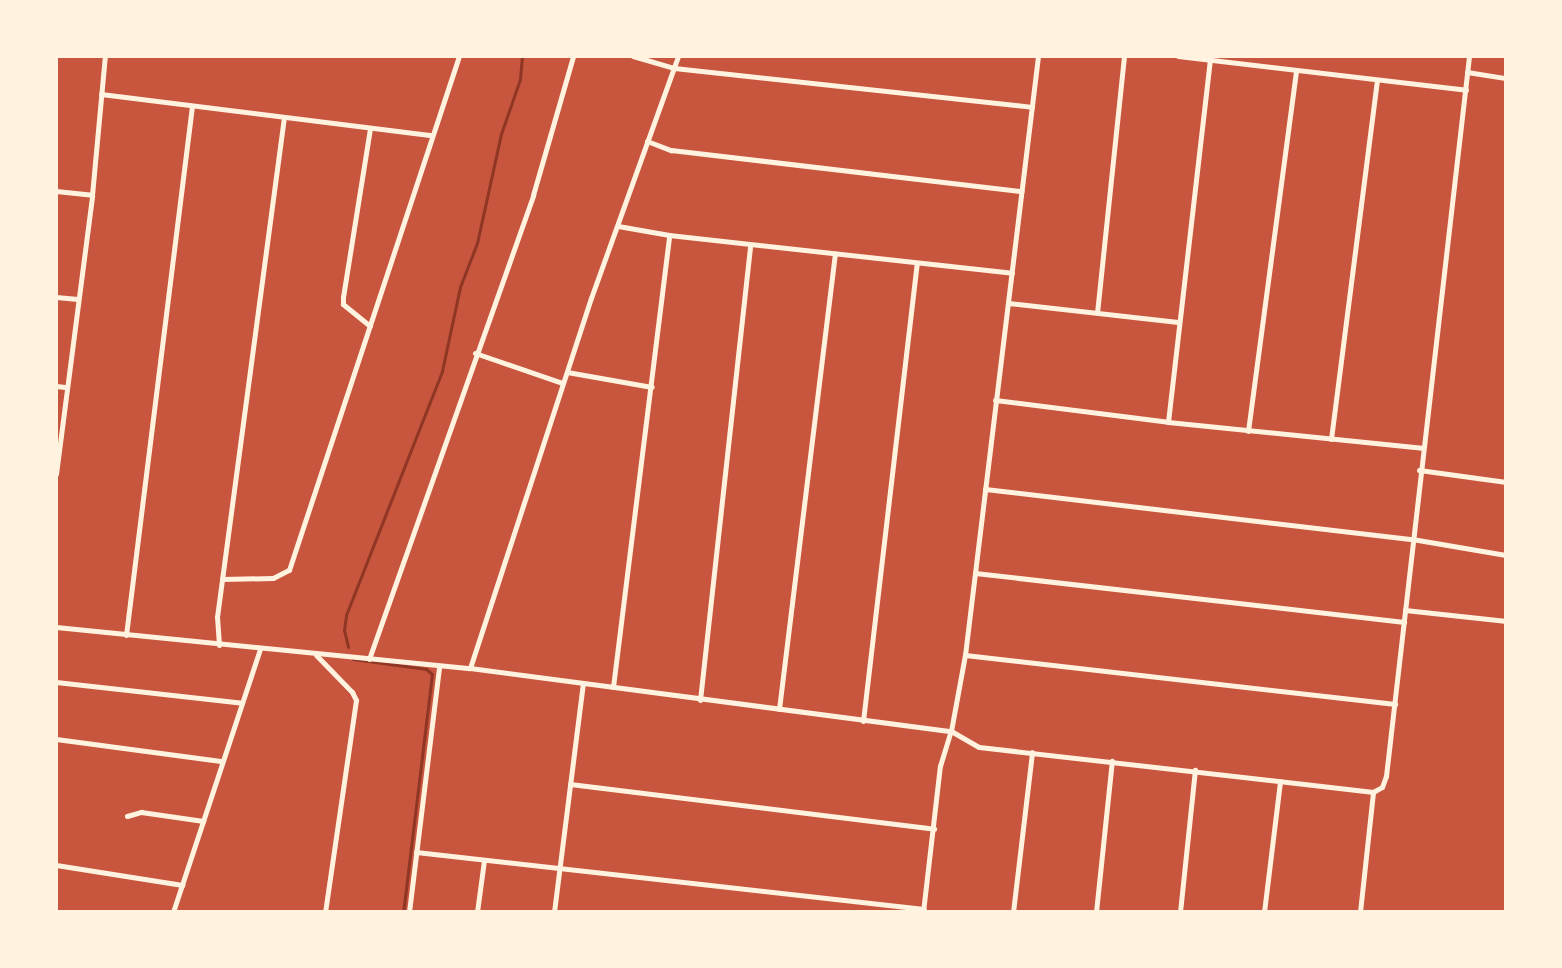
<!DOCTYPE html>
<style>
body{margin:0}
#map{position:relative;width:1562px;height:968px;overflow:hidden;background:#c8553d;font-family:"Exo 2",sans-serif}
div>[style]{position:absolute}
.stream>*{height:3px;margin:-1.5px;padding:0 1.5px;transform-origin:1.5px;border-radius:1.5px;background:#8f3625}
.minor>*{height:5px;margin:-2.5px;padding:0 2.5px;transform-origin:2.5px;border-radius:2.5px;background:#fff3e0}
span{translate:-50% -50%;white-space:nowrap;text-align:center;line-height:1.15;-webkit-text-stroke:6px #fff3e0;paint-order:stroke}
.frame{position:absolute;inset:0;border:58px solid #fff3e0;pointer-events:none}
</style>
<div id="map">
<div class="stream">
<div style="left:348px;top:647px;width:17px;rotate:-103deg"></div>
<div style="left:344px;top:630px;width:15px;rotate:-82deg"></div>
<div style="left:346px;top:615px;width:262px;rotate:-68.5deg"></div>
<div style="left:442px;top:371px;width:86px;rotate:-77.9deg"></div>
<div style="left:460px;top:287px;width:47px;rotate:-68.9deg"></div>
<div style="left:477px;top:243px;width:112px;rotate:-77.6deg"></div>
<div style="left:501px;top:134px;width:58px;rotate:-70.9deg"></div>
<div style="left:520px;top:79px;width:23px;rotate:-85deg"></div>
<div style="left:353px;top:659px;width:74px;rotate:7.8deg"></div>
<div style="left:426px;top:669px;width:8px;rotate:40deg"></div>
<div style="left:432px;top:674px;width:240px;rotate:96.9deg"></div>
</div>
<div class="minor">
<div style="left:633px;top:56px;width:43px;rotate:16.3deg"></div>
<div style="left:674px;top:68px;width:360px;rotate:6.2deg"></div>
<div style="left:1178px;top:56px;width:290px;rotate:6.7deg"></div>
<div style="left:1467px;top:72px;width:39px;rotate:9deg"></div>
<div style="left:101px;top:94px;width:333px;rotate:7.1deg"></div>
<div style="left:647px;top:141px;width:26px;rotate:21deg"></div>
<div style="left:671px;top:150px;width:353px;rotate:6.7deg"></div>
<div style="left:56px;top:191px;width:36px;rotate:6deg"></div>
<div style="left:618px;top:226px;width:52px;rotate:10deg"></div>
<div style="left:669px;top:235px;width:345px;rotate:6.3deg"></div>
<div style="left:56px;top:297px;width:22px;rotate:5deg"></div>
<div style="left:1008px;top:303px;width:171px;rotate:6.4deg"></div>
<div style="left:1097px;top:313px;width:258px;rotate:-84deg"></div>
<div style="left:370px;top:326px;width:35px;rotate:-141deg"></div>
<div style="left:343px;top:304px;width:7px;rotate:-90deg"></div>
<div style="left:343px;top:297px;width:171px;rotate:-80.9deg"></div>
<div style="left:475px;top:353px;width:92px;rotate:19deg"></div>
<div style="left:567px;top:372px;width:86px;rotate:10deg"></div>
<div style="left:56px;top:386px;width:9px;rotate:6deg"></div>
<div style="left:995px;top:400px;width:174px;rotate:7.2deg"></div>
<div style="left:1168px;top:422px;width:255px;rotate:5.8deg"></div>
<div style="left:1168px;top:422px;width:364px;rotate:-83.4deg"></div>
<div style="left:1248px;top:431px;width:363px;rotate:-82.4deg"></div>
<div style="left:1331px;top:439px;width:362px;rotate:-82.7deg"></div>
<div style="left:1419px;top:470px;width:88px;rotate:7.9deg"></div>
<div style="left:56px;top:474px;width:281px;rotate:-82.6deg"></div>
<div style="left:92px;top:195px;width:140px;rotate:-84.7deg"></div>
<div style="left:985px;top:489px;width:430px;rotate:6.7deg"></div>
<div style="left:1412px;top:539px;width:95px;rotate:9.7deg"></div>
<div style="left:975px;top:573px;width:432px;rotate:6.5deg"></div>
<div style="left:222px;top:579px;width:51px;rotate:-1.1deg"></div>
<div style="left:273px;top:578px;width:18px;rotate:-27deg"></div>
<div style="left:289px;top:570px;width:541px;rotate:-71.7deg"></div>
<div style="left:1405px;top:610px;width:102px;rotate:6.2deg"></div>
<div style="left:56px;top:627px;width:416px;rotate:5.7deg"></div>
<div style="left:470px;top:668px;width:485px;rotate:7.5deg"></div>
<div style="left:951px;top:731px;width:32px;rotate:30deg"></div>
<div style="left:979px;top:747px;width:397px;rotate:6.5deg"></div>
<div style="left:126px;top:635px;width:533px;rotate:-82.89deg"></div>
<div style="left:219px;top:645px;width:28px;rotate:-94deg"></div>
<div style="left:217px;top:617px;width:504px;rotate:-82.37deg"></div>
<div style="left:316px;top:655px;width:52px;rotate:45.8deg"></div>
<div style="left:352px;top:692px;width:9px;rotate:63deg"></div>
<div style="left:356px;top:700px;width:214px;rotate:98.3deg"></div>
<div style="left:965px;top:655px;width:433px;rotate:6.5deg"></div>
<div style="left:369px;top:659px;width:492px;rotate:-70.5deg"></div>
<div style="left:533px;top:195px;width:145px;rotate:-73.9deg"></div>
<div style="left:470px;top:668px;width:389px;rotate:-71.9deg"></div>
<div style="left:591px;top:298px;width:257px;rotate:-70.2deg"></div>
<div style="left:56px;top:682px;width:187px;rotate:6.4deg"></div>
<div style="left:613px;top:687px;width:455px;rotate:-82.9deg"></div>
<div style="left:700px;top:700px;width:458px;rotate:-83.7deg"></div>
<div style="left:779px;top:709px;width:459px;rotate:-83deg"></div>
<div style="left:863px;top:721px;width:461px;rotate:-83.3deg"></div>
<div style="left:56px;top:739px;width:166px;rotate:7.6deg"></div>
<div style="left:570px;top:784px;width:367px;rotate:7deg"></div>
<div style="left:127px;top:816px;width:15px;rotate:-16deg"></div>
<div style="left:141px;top:812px;width:63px;rotate:8.3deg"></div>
<div style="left:416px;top:852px;width:511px;rotate:6.4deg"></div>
<div style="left:56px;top:865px;width:128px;rotate:9deg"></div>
<div style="left:173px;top:912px;width:277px;rotate:-71.7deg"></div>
<div style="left:409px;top:912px;width:247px;rotate:-83deg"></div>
<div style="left:477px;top:912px;width:52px;rotate:-82.3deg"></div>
<div style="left:554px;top:912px;width:230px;rotate:-82.8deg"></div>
<div style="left:923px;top:912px;width:147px;rotate:-83.4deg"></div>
<div style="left:940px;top:766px;width:37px;rotate:-73deg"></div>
<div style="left:951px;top:731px;width:77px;rotate:-79.6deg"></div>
<div style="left:965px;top:655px;width:603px;rotate:-83.05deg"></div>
<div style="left:1013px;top:912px;width:161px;rotate:-83.2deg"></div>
<div style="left:1096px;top:912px;width:152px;rotate:-84deg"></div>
<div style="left:1180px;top:912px;width:143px;rotate:-84deg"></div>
<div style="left:1264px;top:912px;width:132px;rotate:-83deg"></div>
<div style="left:1360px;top:912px;width:121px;rotate:-83.8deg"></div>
<div style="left:1373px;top:792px;width:10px;rotate:-29deg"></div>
<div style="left:1382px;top:787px;width:12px;rotate:-70deg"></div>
<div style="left:1386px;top:776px;width:725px;rotate:-83.42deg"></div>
</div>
<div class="frame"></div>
</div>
